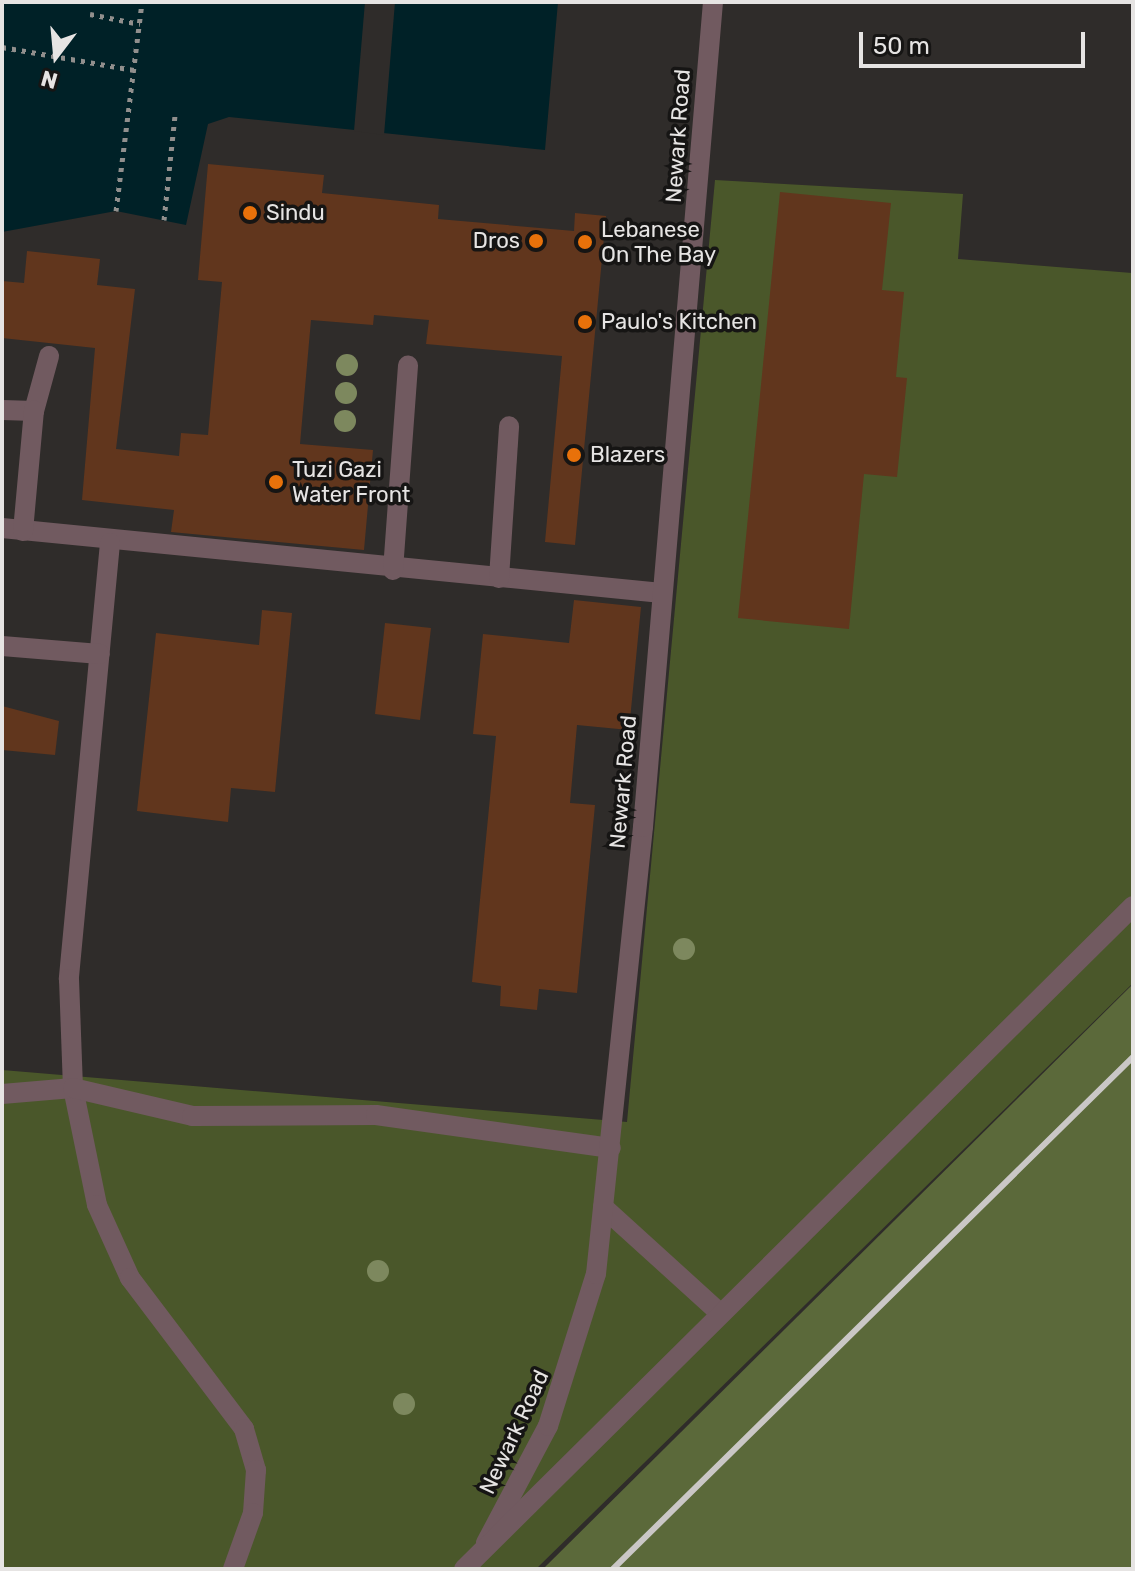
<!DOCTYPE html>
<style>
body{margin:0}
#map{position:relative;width:1135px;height:1571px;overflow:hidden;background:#2f2c2a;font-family:Rubik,sans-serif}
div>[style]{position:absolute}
.green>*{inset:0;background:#4a572a}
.forest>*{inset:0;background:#5b693a}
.water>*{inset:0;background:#002127}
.pier>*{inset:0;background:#2f2c2a}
.building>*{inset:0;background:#61361d}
.path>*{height:5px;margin-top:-2.5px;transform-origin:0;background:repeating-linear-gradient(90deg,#918f8d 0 4px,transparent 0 10px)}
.minor>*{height:20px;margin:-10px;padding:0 10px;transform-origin:10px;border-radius:10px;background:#715a60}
.rail>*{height:6px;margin:-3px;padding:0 3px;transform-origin:3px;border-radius:3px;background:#cac7c6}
.trees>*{width:22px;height:22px;margin:-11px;border-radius:50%;background:#7d885e}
.dots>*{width:22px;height:22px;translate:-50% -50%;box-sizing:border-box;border:4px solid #161514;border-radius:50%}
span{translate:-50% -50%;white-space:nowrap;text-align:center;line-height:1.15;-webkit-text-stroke:7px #161514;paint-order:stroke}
.street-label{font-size:22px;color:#e6e4e3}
.poi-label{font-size:22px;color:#e6e4e3}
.left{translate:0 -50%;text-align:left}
.right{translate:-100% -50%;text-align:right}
.frame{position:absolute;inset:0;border:4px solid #e6e4e3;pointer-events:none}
.north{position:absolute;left:16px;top:16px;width:80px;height:80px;-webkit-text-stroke:6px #161514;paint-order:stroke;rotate:196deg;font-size:22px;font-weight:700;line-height:32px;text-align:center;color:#e6e4e3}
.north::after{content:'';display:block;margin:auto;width:28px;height:36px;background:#e6e4e3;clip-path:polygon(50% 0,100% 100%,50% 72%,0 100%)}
.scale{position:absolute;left:859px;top:32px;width:226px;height:36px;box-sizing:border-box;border:4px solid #e6e4e3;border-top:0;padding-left:10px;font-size:24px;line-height:28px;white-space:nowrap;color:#e6e4e3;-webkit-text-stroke:6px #161514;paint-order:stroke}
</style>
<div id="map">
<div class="green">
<div style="clip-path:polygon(715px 180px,963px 194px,958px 259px,1132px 273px,1133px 265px,1133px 983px,536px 1569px,2px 1569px,2px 1070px,627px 1122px)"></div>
</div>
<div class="forest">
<div style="clip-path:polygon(1133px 984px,1133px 1569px,543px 1569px)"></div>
</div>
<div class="water">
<div style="clip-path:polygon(2px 2px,558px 2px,545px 150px,229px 117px,208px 124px,186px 225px,116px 211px,2px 232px)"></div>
</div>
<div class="pier">
<div style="clip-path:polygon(365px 2px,395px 2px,384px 135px,354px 131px)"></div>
</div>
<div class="building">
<div style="clip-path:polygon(208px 164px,324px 175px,322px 193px,439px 205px,438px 219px,574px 231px,575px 213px,606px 216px,575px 545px,545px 542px,562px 356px,426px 344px,429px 320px,374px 315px,373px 325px,311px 320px,300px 444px,373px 450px,364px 550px,171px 532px,174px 510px,82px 500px,95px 348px,2px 338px,2px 281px,24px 283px,27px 251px,100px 259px,97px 285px,135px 289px,116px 449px,179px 456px,181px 433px,208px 435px,222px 282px,198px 280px)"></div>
<div style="clip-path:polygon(780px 192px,891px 203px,882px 290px,904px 292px,896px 377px,907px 378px,897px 477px,864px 474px,849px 629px,738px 618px)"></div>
<div style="clip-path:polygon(574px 600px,641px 607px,629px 730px,577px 725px,570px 803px,595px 805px,577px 993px,539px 989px,537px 1010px,500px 1006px,501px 986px,472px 982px,496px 736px,473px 734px,483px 634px,569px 643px)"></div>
<div style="clip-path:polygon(262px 610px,292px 613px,275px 792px,231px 788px,228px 822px,137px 811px,156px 633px,259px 645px)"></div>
<div style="clip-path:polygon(385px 623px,431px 628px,420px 720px,375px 714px)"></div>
<div style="clip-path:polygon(2px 706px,59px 721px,55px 755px,2px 750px)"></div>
</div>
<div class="path">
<div style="left:90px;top:14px;width:51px;rotate:11.3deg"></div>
<div style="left:2px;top:47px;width:134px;rotate:9.9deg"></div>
<div style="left:116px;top:211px;width:211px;rotate:-82.9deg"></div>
<div style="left:164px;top:220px;width:105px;rotate:-84deg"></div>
</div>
<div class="minor">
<div style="left:2px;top:410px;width:32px;rotate:2deg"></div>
<div style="left:34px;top:411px;width:57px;rotate:-74.7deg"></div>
<div style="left:2px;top:528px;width:663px;rotate:5.62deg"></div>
<div style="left:23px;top:531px;width:121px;rotate:-84.8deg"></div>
<div style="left:110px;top:543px;width:438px;rotate:95.4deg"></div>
<div style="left:69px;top:979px;width:109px;rotate:87.9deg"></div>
<div style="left:73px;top:1088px;width:119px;rotate:78.4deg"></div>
<div style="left:97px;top:1205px;width:80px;rotate:65.7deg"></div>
<div style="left:130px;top:1278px;width:189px;rotate:52.9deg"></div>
<div style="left:244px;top:1429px;width:43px;rotate:73.7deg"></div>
<div style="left:256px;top:1470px;width:43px;rotate:94deg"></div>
<div style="left:253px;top:1513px;width:59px;rotate:109.7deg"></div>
<div style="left:393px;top:570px;width:205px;rotate:-85.8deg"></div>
<div style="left:499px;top:578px;width:152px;rotate:-86.2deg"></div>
<div style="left:2px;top:646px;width:98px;rotate:4.7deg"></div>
<div style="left:2px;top:1094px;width:71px;rotate:-4.8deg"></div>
<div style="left:73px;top:1088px;width:122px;rotate:13.2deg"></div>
<div style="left:192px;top:1116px;width:184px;rotate:-0.3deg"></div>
<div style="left:376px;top:1115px;width:237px;rotate:8deg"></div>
<div style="left:603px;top:1207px;width:159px;rotate:42.2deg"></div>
<div style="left:486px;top:1543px;width:132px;rotate:-62.1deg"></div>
<div style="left:548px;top:1426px;width:159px;rotate:-72.5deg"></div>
<div style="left:596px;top:1274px;width:449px;rotate:-84deg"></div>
<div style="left:643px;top:827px;width:828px;rotate:-85.15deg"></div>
<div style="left:464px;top:1569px;width:942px;rotate:-44.74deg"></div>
</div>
<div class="rail">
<div style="left:613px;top:1569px;width:730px;rotate:-44.56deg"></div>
</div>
<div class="trees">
<div style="left:347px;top:365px"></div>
<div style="left:346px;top:393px"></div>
<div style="left:345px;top:421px"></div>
<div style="left:684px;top:949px"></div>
<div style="left:378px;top:1271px"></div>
<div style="left:404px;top:1404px"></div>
</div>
<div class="dots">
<div style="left:250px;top:213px;background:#e8710a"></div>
<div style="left:536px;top:241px;background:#e8710a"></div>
<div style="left:585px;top:242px;background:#e8710a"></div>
<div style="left:585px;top:322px;background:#e8710a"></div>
<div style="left:574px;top:455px;background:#e8710a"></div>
<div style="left:276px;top:482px;background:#e8710a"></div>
</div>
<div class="street-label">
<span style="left:678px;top:136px;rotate:-86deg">Newark Road</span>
<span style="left:623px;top:782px;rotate:-85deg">Newark Road</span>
<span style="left:514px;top:1432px;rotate:-65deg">Newark Road</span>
</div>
<div class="poi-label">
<span class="left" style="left:266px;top:213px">Sindu</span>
<span class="left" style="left:601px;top:242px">Lebanese<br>On The Bay</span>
<span class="right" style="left:520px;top:241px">Dros</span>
<span class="left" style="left:601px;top:322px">Paulo's Kitchen</span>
<span class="left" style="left:590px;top:455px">Blazers</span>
<span class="left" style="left:292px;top:482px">Tuzi Gazi<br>Water Front</span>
</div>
<div class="frame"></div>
<div class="north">N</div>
<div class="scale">50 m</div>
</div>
